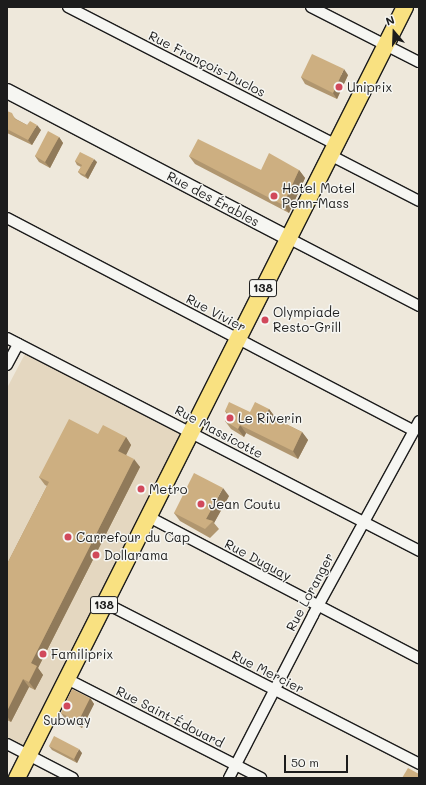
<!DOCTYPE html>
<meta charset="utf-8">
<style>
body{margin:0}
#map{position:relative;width:426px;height:785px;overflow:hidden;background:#eee8db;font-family:Mali,sans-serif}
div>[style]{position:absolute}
.built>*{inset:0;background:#e4d7c0}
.roads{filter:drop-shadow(1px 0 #1c1c1c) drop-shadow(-1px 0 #1c1c1c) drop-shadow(0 1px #1c1c1c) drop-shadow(0 -1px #1c1c1c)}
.street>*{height:10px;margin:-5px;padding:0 5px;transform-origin:5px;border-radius:5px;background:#f6f6f2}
.secondary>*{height:14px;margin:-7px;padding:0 7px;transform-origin:7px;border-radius:7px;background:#f6f6f2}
.primary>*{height:16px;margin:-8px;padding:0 8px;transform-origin:8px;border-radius:8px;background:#f9e181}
.wall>*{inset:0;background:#b0966f}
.shaded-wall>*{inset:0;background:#907a5a}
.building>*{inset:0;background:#cdaf81}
.dots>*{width:11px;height:11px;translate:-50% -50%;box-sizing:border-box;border:2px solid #f6f6f2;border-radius:50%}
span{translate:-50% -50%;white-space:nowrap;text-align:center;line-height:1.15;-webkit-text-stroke:3px #f6f6f2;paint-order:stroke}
.shield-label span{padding:1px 3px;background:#f6f6f2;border:1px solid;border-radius:3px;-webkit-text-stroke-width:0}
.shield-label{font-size:12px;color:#1c1c1c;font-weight:700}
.street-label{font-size:13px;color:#1c1c1c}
.poi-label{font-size:13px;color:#1c1c1c}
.left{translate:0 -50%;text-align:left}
.frame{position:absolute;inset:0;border:8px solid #1c1c1c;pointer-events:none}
.north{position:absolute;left:374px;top:12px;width:40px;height:40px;-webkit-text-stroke:3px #f6f6f2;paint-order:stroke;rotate:341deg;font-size:11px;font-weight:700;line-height:16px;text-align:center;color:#1c1c1c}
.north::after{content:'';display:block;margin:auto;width:14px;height:18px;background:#1c1c1c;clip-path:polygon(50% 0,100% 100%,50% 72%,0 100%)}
.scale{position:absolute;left:284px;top:755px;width:64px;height:18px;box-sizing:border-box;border:2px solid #1c1c1c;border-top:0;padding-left:5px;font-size:12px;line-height:14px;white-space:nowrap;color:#1c1c1c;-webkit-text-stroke:3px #f6f6f2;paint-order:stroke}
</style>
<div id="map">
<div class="built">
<div style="clip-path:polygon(26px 352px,190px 438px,27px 756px,7px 745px,7px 388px)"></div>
</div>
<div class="roads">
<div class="street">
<div style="left:68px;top:7px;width:300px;rotate:27.2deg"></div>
<div style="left:311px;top:7px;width:121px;rotate:27deg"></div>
<div style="left:330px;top:155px;width:100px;rotate:27.3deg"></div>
<div style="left:7px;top:218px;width:459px;rotate:27.6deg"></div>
<div style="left:288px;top:238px;width:148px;rotate:27.4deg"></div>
<div style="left:7px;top:338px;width:464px;rotate:27.3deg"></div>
<div style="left:7px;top:365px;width:24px;rotate:-62deg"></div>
<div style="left:149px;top:517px;width:305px;rotate:27.6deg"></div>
<div style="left:105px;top:603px;width:353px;rotate:27.1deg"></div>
<div style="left:67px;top:679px;width:218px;rotate:27deg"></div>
<div style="left:7px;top:744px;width:74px;rotate:27.3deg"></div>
<div style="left:229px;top:778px;width:183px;rotate:-62.7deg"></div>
<div style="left:313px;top:615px;width:221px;rotate:-61.3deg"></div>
</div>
<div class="secondary">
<div style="left:7px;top:91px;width:317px;rotate:27.6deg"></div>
</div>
<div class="primary">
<div style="left:17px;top:778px;width:863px;rotate:-63.29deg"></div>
</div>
</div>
<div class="wall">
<div style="clip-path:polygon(348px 75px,337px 99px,305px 84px,301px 77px)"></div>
<div style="clip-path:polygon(7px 111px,16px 119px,27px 125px,41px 130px,32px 145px,7px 133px)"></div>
<div style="clip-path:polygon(59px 137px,63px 143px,50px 168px,39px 162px,35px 156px)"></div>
<div style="clip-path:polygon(189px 156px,261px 170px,299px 170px,305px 178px,289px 213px,195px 164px)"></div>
<div style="clip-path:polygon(75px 161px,97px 162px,88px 179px,81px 175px,78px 172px,81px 167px,77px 165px)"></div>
<div style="clip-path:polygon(269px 409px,275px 417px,274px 418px,302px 432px,308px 440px,298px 459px,246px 433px,244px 437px,231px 429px,225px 421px,228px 416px,225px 411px,250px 412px)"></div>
<div style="clip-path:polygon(98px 434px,126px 437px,131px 445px,126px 455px,140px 467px,38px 668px,43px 675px,35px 690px,29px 687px,11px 722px,7px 720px,7px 564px,47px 486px,45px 485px,39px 477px)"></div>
<div style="clip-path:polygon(229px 496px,214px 523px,219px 529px,210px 538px,180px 521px,174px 513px)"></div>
<div style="clip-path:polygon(90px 698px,94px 704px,82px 728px,65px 719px,61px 713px)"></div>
<div style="clip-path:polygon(49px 746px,82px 753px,77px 763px,52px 750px)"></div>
</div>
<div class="shaded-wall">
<div style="clip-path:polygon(344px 69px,348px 75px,337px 99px,333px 93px)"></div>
<div style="clip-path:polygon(37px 125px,41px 130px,32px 145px,28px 140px)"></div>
<div style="clip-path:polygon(59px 137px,63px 143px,50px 168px,45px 162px)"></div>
<div style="clip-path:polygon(94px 159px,97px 162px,88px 179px,85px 175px)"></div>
<div style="clip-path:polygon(299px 170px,305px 178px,289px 213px,283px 205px)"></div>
<div style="clip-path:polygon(269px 409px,275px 417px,272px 422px,266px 414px)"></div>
<div style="clip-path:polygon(240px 425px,246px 433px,244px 437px,238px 429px)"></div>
<div style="clip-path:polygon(302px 432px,308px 440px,298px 459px,293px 451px)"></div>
<div style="clip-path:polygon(126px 437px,131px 445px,124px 459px,118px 451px)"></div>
<div style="clip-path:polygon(134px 459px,140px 467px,38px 668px,43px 675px,35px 690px,29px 682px,31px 663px)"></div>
<div style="clip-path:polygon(223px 488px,229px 496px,214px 523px,213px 521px,206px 519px)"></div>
<div style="clip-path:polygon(23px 679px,29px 687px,11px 722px,7px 716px,7px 711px)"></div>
<div style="clip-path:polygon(90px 698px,94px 704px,82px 728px,78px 722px)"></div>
<div style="clip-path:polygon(79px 749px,82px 753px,77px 763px,74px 759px)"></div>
</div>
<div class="building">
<div style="clip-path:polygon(312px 54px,344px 69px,333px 93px,301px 77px)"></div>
<div style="clip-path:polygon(7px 111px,12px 113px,15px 119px,27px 125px,30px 121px,37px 125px,28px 140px,7px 129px)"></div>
<div style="clip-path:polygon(48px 131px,59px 137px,45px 162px,35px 156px)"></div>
<div style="clip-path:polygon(198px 139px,261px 170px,269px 153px,299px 170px,283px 205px,189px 156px)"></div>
<div style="clip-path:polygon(80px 152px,94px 159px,85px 175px,78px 172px,82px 165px,75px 161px)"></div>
<div style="clip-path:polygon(229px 402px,250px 412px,255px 402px,269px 409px,266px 414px,302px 432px,293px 451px,240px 425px,238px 429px,225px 421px,229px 414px,225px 411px)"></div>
<div style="clip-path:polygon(69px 419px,98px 434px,103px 425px,126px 437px,118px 451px,134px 459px,31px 663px,37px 666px,29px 682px,23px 679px,7px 711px,7px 564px,49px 482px,39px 477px)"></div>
<div style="clip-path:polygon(194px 473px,223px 488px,206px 519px,213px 521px,205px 529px,174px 513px)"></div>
<div style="clip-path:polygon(72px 689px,90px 698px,78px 722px,61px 713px)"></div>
<div style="clip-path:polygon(54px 736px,79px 749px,74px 759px,49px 746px)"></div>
<div style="clip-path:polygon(408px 768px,419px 774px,419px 778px,402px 778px)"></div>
</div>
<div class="dots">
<div style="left:339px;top:87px;background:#d1495b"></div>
<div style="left:274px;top:196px;background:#d1495b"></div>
<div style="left:265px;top:320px;background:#d1495b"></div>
<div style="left:230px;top:418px;background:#d1495b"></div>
<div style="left:141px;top:489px;background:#d1495b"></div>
<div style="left:201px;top:504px;background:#d1495b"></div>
<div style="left:68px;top:537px;background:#d1495b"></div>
<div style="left:96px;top:555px;background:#d1495b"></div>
<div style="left:43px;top:654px;background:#d1495b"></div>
<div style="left:67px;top:706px;background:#d1495b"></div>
</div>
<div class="shield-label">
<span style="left:263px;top:288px">138</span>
<span style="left:104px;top:605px">138</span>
</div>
<div class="street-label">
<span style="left:207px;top:64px;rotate:27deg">Rue François-Duclos</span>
<span style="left:213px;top:199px;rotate:28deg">Rue des Érables</span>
<span style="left:216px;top:313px;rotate:28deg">Rue Vivier</span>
<span style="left:219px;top:432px;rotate:28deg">Rue Massicotte</span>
<span style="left:258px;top:560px;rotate:28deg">Rue Duguay</span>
<span style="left:310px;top:592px;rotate:-62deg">Rue Loranger</span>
<span style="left:268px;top:672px;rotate:27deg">Rue Mercier</span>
<span style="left:170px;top:717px;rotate:27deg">Rue Saint-Édouard</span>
</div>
<div class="poi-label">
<span class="left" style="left:347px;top:87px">Uniprix</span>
<span class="left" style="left:282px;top:196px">Hotel Motel<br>Penn-Mass</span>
<span class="left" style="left:273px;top:320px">Olympiade<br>Resto-Grill</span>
<span class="left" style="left:238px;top:418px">Le Riverin</span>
<span class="left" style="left:149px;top:489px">Metro</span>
<span class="left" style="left:209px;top:504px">Jean Coutu</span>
<span class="left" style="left:76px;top:537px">Carrefour du Cap</span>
<span class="left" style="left:104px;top:555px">Dollarama</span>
<span class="left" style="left:51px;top:654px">Familiprix</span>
<span style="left:67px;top:720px">Subway</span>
</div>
<div class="frame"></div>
<div class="north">N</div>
<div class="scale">50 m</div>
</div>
